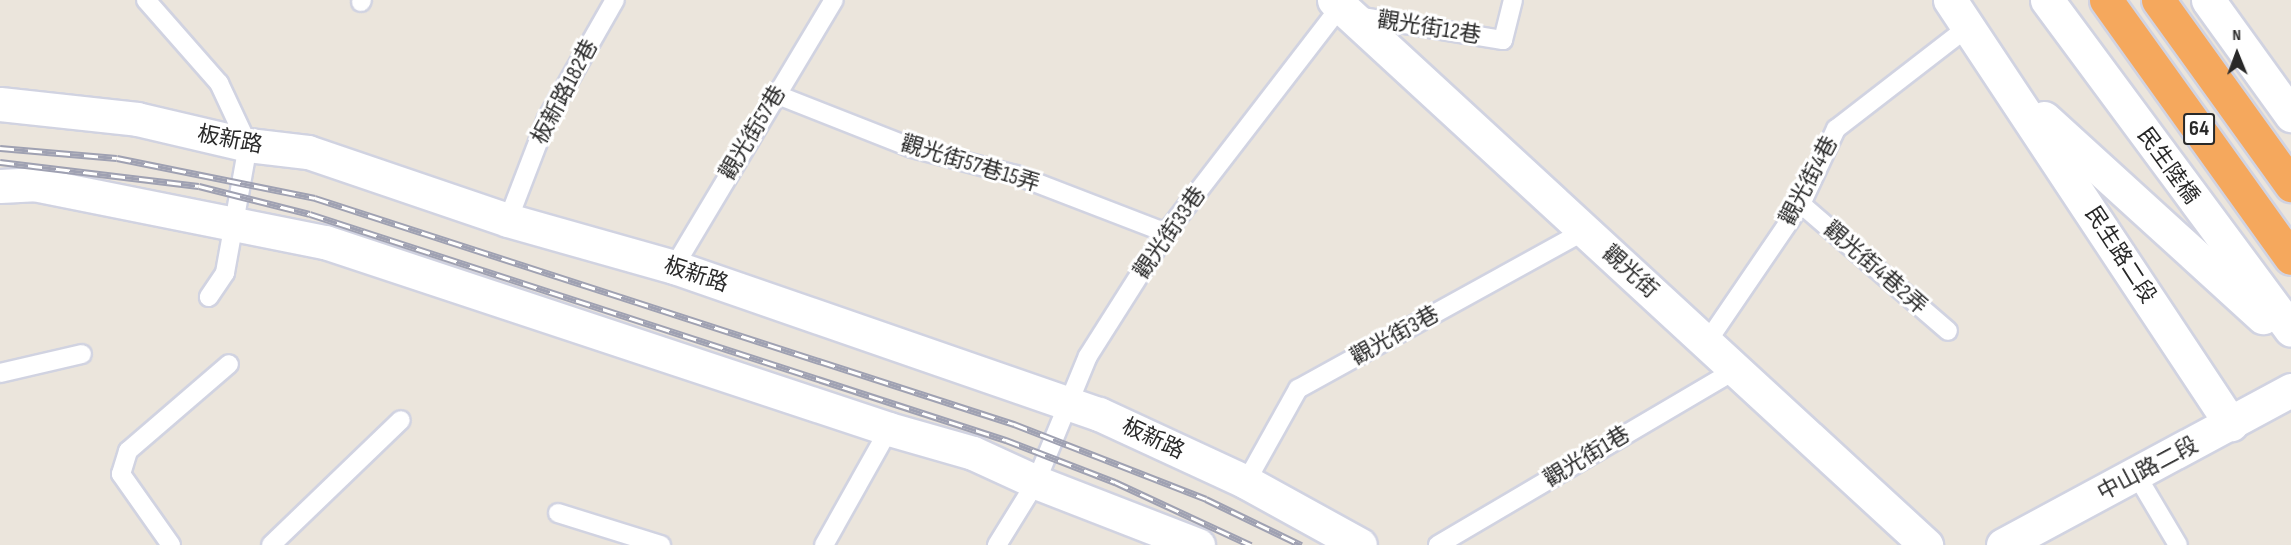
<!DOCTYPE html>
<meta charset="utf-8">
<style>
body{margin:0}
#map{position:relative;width:2291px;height:545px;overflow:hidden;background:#ebe5dc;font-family:"Sofia Sans Condensed","Noto Sans TC",sans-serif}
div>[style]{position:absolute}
.roads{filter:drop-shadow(2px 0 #d1d3e1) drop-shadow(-2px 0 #d1d3e1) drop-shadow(0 2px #d1d3e1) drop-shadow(0 -2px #d1d3e1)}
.lane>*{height:18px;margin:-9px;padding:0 9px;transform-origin:9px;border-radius:9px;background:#fff}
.street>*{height:33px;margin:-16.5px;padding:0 16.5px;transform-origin:16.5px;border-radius:16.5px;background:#fff}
.secondary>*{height:33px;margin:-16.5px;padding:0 16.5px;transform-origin:16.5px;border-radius:16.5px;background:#fff}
.highway>*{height:33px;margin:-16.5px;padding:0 16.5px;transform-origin:16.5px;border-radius:16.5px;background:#f5a85d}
.rail>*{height:7px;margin-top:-3.5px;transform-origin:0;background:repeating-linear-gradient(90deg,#fff 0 14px,#9fa1b2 0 28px);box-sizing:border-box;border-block:2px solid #9fa1b2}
span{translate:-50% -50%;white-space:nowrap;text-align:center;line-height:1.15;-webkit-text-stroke:6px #fff;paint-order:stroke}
.shield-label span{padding:2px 4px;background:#fff;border:2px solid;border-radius:4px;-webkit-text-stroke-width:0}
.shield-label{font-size:21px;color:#292929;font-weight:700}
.street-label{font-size:22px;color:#292929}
.north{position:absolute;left:2207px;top:24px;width:60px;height:60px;-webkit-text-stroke:4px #fff;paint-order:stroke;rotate:359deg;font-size:16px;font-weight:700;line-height:24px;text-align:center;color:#292929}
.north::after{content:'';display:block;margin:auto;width:21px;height:27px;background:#292929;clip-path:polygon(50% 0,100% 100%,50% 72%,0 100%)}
</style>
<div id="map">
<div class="roads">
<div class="lane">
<div style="left:146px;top:0;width:111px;rotate:48.7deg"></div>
<div style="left:219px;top:83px;width:68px;rotate:64.9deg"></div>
<div style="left:248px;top:145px;width:130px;rotate:100.2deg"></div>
<div style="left:225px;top:273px;width:29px;rotate:124deg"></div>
<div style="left:361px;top:2px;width:2px;rotate:-63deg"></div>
<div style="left:1356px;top:16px;width:149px;rotate:9.3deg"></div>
<div style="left:1503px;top:40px;width:41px;rotate:-76deg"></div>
<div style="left:775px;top:94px;width:147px;rotate:21.5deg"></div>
<div style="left:912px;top:148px;width:107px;rotate:14.6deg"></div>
<div style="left:1016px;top:175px;width:161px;rotate:21.1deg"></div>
<div style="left:1801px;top:204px;width:194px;rotate:40.8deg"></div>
<div style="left:508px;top:220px;width:108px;rotate:-68.9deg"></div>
<div style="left:547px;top:119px;width:137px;rotate:-60.3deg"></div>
<div style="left:674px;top:267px;width:311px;rotate:-59.1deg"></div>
<div style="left:1707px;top:342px;width:167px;rotate:-55.7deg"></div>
<div style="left:1801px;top:204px;width:83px;rotate:-65deg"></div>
<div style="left:1836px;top:129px;width:167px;rotate:-37.7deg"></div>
<div style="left:0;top:373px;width:84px;rotate:-13deg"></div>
<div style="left:2137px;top:476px;width:80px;rotate:59.3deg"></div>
<div style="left:1246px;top:482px;width:107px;rotate:-60.8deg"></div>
<div style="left:1298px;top:389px;width:327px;rotate:-28.9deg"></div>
<div style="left:558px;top:513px;width:108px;rotate:17.3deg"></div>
<div style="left:171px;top:545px;width:87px;rotate:-125.2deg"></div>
<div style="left:121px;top:474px;width:24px;rotate:-73deg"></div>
<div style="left:128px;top:451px;width:133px;rotate:-40.7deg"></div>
<div style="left:271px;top:545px;width:180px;rotate:-43.9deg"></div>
<div style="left:824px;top:545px;width:133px;rotate:-60.7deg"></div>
<div style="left:997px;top:545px;width:74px;rotate:-58.2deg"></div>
<div style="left:1036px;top:482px;width:136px;rotate:-67.6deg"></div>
<div style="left:1088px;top:356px;width:146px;rotate:-57.6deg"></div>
<div style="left:1166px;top:233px;width:287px;rotate:-52.4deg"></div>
<div style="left:1438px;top:545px;width:345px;rotate:-30.5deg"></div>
</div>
<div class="street">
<div style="left:1334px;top:0;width:805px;rotate:42.63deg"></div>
<div style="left:0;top:104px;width:138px;rotate:6.2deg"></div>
<div style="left:137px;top:119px;width:114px;rotate:13.2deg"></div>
<div style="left:248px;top:145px;width:60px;rotate:6.7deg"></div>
<div style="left:308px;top:152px;width:211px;rotate:18.8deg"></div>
<div style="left:508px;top:220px;width:173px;rotate:15.8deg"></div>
<div style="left:674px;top:267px;width:450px;rotate:19.1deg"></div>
<div style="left:1099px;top:414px;width:162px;rotate:24.8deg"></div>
<div style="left:1246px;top:482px;width:130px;rotate:28.9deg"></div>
<div style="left:0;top:186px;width:34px;rotate:-3deg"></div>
<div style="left:34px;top:184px;width:297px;rotate:11.3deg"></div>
<div style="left:325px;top:242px;width:594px;rotate:18.34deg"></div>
<div style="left:889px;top:429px;width:87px;rotate:15.9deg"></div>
<div style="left:973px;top:453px;width:69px;rotate:24.7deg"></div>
<div style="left:1036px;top:482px;width:174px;rotate:21.3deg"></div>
</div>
<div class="secondary">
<div style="left:1950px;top:0;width:509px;rotate:56.47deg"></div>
<div style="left:2047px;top:0;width:410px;rotate:53.5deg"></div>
<div style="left:2208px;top:0;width:142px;rotate:54.2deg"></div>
<div style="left:2044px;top:118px;width:296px;rotate:42.3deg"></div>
<div style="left:2003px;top:545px;width:327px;rotate:-28.3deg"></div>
</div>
<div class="highway">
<div style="left:2106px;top:0;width:317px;rotate:54.4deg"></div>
<div style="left:2158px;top:0;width:228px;rotate:54.3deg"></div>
</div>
</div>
<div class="rail">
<div style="left:0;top:148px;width:117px;rotate:4.9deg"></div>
<div style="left:117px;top:158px;width:202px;rotate:11.4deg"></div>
<div style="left:315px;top:198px;width:735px;rotate:17.92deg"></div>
<div style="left:1014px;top:424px;width:206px;rotate:21.3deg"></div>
<div style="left:1206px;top:499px;width:106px;rotate:25.8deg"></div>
<div style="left:0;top:162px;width:200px;rotate:6.9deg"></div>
<div style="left:199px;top:186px;width:114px;rotate:14.2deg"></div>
<div style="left:310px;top:214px;width:732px;rotate:17.99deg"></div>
<div style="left:1006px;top:440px;width:117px;rotate:21.1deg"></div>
<div style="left:1115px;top:482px;width:150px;rotate:24.9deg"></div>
</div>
<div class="shield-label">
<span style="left:2199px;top:129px">64</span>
</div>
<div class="street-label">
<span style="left:1429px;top:28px;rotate:9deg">觀光街12巷</span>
<span style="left:565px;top:92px;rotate:-62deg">板新路182巷</span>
<span style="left:753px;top:133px;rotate:-59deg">觀光街57巷</span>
<span style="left:230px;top:140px;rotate:11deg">板新路</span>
<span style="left:970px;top:164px;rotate:17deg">觀光街57巷15弄</span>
<span style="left:2168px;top:166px;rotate:54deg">民生陸橋</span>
<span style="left:1809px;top:181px;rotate:-62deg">觀光街4巷</span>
<span style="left:1170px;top:233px;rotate:-55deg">觀光街33巷</span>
<span style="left:2120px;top:255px;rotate:57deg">民生路二段</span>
<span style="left:1875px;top:268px;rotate:41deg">觀光街4巷2弄</span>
<span style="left:1630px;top:272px;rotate:42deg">觀光街</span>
<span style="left:696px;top:275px;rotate:18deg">板新路</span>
<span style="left:1395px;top:336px;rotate:-29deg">觀光街3巷</span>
<span style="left:1153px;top:439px;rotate:25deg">板新路</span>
<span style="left:1587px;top:457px;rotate:-31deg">觀光街1巷</span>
<span style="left:2148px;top:469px;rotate:-28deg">中山路二段</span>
</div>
<div class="north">N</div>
</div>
